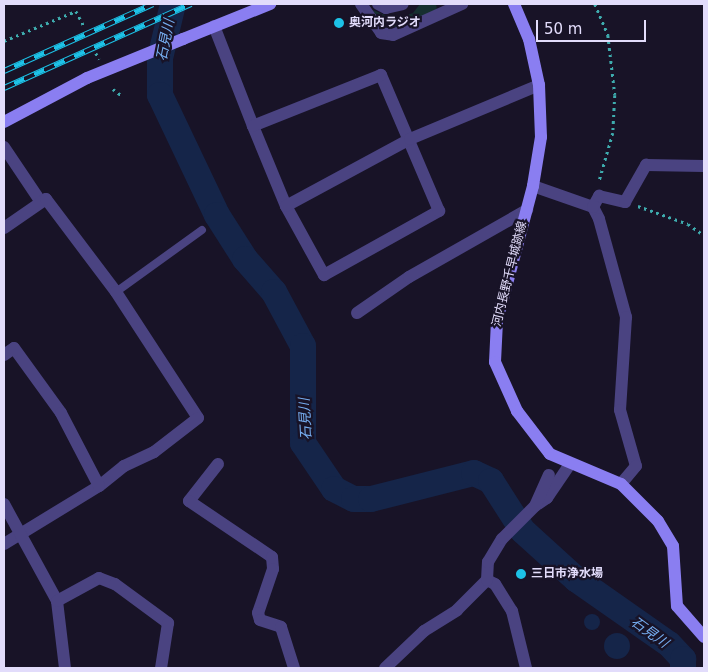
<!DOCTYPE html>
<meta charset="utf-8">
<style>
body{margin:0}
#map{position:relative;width:708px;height:672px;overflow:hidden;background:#181327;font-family:"DejaVu Sans","Noto Sans JP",sans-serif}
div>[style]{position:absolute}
.green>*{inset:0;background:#162f30}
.water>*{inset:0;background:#152549}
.round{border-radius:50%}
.river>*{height:26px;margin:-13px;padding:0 13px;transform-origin:13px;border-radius:13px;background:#152549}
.path>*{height:2.5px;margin-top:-1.25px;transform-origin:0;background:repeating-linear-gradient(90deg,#3eacae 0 2.5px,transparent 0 6.5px)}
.lane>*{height:8px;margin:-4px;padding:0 4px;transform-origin:4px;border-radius:4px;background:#4a4381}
.street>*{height:12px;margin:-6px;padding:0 6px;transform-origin:6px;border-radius:6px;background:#4a4381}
.secondary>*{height:12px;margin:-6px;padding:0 6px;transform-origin:6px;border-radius:6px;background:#8a7ef1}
.rail>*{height:5.5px;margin-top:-2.75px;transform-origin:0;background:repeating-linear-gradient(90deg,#181327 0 11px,#1dc2e7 0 22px);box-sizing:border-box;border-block:1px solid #1dc2e7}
.secondary-bridge>*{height:12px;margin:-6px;padding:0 6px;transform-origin:6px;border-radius:6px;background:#8a7ef1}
.dots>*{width:14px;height:14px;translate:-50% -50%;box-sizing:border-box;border:2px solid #181327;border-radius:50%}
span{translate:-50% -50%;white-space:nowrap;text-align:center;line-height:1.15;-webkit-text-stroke:4.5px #181327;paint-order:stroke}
.poi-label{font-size:12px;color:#e2dcfb;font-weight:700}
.left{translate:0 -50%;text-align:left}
.street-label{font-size:12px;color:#e2dcfb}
.water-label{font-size:14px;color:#76adf0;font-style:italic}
.frame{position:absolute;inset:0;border:5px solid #e2dcfb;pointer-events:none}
.scale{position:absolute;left:536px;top:20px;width:110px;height:22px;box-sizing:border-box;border:2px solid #e2dcfb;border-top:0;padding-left:6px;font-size:15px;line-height:18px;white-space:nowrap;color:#e2dcfb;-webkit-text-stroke:4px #181327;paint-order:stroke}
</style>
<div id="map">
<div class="green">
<div style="clip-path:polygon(420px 4px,436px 4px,437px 10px,398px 28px,380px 22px,373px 10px,394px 19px,413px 13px)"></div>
</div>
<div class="water">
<div class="round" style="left:584px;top:614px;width:16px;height:16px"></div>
<div class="round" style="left:604px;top:633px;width:26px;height:26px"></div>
</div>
<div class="river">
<div style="left:173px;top:4px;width:56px;rotate:103.5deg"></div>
<div style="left:160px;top:58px;width:37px;rotate:90deg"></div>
<div style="left:160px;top:95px;width:133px;rotate:64.6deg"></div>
<div style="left:217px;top:215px;width:52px;rotate:57.5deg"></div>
<div style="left:245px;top:259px;width:44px;rotate:48.7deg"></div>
<div style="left:274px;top:292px;width:61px;rotate:61.8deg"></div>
<div style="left:303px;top:346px;width:97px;rotate:90deg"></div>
<div style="left:303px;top:443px;width:55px;rotate:56deg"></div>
<div style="left:334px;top:489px;width:22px;rotate:27deg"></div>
<div style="left:354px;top:499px;width:17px"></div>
<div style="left:371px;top:499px;width:106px;rotate:-14.2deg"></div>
<div style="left:474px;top:473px;width:19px;rotate:25deg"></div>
<div style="left:491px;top:481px;width:59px;rotate:57.4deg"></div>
<div style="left:523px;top:531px;width:72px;rotate:42.2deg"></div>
<div style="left:576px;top:579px;width:113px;rotate:35deg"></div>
<div style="left:669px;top:644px;width:21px;rotate:47deg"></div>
<div style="left:683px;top:659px;width:9px;rotate:90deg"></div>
</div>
<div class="path">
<div style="left:595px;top:4px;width:34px;rotate:67deg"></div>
<div style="left:608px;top:35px;width:60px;rotate:83.3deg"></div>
<div style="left:615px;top:95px;width:38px;rotate:93deg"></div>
<div style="left:613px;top:133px;width:51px;rotate:105.9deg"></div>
<div style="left:4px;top:41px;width:78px;rotate:-22.6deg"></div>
<div style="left:76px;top:11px;width:17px;rotate:62deg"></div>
<div style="left:96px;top:53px;width:7px;rotate:63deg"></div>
<div style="left:113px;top:89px;width:10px;rotate:37deg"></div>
<div style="left:638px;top:206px;width:53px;rotate:19.8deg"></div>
<div style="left:688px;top:224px;width:19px;rotate:35deg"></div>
</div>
<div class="lane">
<div style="left:116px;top:292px;width:106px;rotate:-35.8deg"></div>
</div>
<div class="street">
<div style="left:361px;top:4px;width:35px;rotate:55deg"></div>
<div style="left:381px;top:33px;width:12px;rotate:9deg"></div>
<div style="left:393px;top:35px;width:76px;rotate:-24.2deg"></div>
<div style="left:378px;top:4px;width:9px;rotate:27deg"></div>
<div style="left:386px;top:8px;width:17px;rotate:-13deg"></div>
<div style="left:214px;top:26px;width:107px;rotate:68.7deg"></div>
<div style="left:253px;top:126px;width:87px;rotate:67.6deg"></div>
<div style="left:286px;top:206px;width:79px;rotate:61.2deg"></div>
<div style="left:324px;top:275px;width:132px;rotate:-29.1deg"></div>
<div style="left:439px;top:211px;width:148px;rotate:-113.1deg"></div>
<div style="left:381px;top:75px;width:138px;rotate:158.3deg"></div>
<div style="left:4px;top:147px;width:66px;rotate:56.1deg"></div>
<div style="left:533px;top:186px;width:64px;rotate:19.3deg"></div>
<div style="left:593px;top:207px;width:13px;rotate:63deg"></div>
<div style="left:599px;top:219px;width:102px;rotate:74.6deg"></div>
<div style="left:626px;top:317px;width:93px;rotate:93.7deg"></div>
<div style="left:620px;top:410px;width:58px;rotate:74.1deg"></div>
<div style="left:636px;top:466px;width:23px;rotate:130deg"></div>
<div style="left:286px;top:206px;width:141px;rotate:-28.4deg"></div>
<div style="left:410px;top:139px;width:140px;rotate:-22.7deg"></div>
<div style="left:593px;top:207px;width:13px;rotate:-61deg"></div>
<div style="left:599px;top:196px;width:27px;rotate:13deg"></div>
<div style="left:625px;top:202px;width:43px;rotate:-60.4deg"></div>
<div style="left:646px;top:165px;width:58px;rotate:1deg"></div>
<div style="left:4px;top:228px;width:51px;rotate:-34.6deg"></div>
<div style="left:46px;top:199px;width:116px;rotate:53deg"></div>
<div style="left:116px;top:292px;width:150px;rotate:56.9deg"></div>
<div style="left:198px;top:418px;width:56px;rotate:142.3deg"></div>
<div style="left:154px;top:452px;width:33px;rotate:155deg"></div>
<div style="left:124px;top:466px;width:32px;rotate:141deg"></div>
<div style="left:99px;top:486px;width:111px;rotate:148.6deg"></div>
<div style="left:357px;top:313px;width:63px;rotate:-34.7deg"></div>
<div style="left:409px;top:277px;width:136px;rotate:-29.6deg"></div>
<div style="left:4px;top:355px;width:12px;rotate:-35deg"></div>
<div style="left:14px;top:348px;width:80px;rotate:54.1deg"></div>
<div style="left:61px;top:413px;width:82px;rotate:62.5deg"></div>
<div style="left:218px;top:464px;width:47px;rotate:128.1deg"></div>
<div style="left:189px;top:501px;width:100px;rotate:34deg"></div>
<div style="left:272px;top:557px;width:12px;rotate:85deg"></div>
<div style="left:273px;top:569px;width:46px;rotate:108.8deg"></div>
<div style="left:258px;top:613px;width:7px;rotate:74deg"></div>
<div style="left:260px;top:620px;width:22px;rotate:18deg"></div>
<div style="left:281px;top:627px;width:43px;rotate:72.4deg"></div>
<div style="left:4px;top:504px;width:111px;rotate:61.3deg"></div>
<div style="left:57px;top:601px;width:67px;rotate:83.2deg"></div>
<div style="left:538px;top:504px;width:11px;rotate:-34deg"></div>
<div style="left:547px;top:498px;width:41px;rotate:-55.9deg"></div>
<div style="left:487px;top:580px;width:9px;rotate:27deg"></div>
<div style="left:495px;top:584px;width:32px;rotate:58deg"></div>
<div style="left:512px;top:611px;width:59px;rotate:76.2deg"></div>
<div style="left:57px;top:601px;width:48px;rotate:-28.7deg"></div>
<div style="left:99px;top:578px;width:17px;rotate:21deg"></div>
<div style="left:115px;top:584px;width:66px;rotate:36.3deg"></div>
<div style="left:168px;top:623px;width:46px;rotate:98.8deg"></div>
<div style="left:385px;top:668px;width:54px;rotate:-43.5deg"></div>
<div style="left:424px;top:631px;width:39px;rotate:-32deg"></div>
<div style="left:457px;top:610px;width:42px;rotate:-45deg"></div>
<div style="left:487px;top:580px;width:18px;rotate:-87deg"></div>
<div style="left:488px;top:562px;width:27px;rotate:-59deg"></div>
<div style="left:502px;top:539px;width:47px;rotate:-45deg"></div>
<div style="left:535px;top:506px;width:34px;rotate:-66deg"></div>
</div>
<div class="secondary">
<div style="left:514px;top:4px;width:38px;rotate:67deg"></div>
<div style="left:529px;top:39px;width:47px;rotate:77.7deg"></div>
<div style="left:539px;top:85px;width:52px;rotate:87.8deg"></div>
<div style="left:541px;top:137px;width:50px;rotate:99.3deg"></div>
<div style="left:533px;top:186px;width:140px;rotate:104.9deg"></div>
<div style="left:497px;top:321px;width:41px;rotate:92.8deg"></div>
<div style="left:495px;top:362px;width:54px;rotate:65.8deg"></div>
<div style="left:517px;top:411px;width:54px;rotate:52.5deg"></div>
<div style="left:550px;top:454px;width:77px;rotate:22.9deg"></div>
<div style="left:621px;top:484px;width:52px;rotate:45deg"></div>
<div style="left:658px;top:521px;width:29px;rotate:59deg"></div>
<div style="left:673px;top:546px;width:60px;rotate:86.2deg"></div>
<div style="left:677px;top:606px;width:41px;rotate:48.9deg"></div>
<div style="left:183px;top:39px;width:94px;rotate:-21.9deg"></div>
<div style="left:4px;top:122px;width:94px;rotate:-27.9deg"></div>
</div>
<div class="rail">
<div style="left:4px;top:71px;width:163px;rotate:-24.2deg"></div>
<div style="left:4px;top:88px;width:205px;rotate:-24.2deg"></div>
</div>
<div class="secondary-bridge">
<div style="left:87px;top:78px;width:104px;rotate:-22.1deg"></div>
</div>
<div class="dots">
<div style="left:339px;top:23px;background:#1dc2e7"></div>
<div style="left:521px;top:574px;background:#1dc2e7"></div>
</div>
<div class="poi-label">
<span class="left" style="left:349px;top:23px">奥河内ラジオ</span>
<span class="left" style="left:531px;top:574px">三日市浄水場</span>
</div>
<div class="street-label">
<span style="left:510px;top:274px;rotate:-76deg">河内長野千早城跡線</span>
</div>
<div class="water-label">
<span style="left:165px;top:40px;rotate:-79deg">石見川</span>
<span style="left:305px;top:419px;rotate:-93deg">石見川</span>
<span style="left:650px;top:632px;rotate:36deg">石見川</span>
</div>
<div class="frame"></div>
<div class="scale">50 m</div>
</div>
